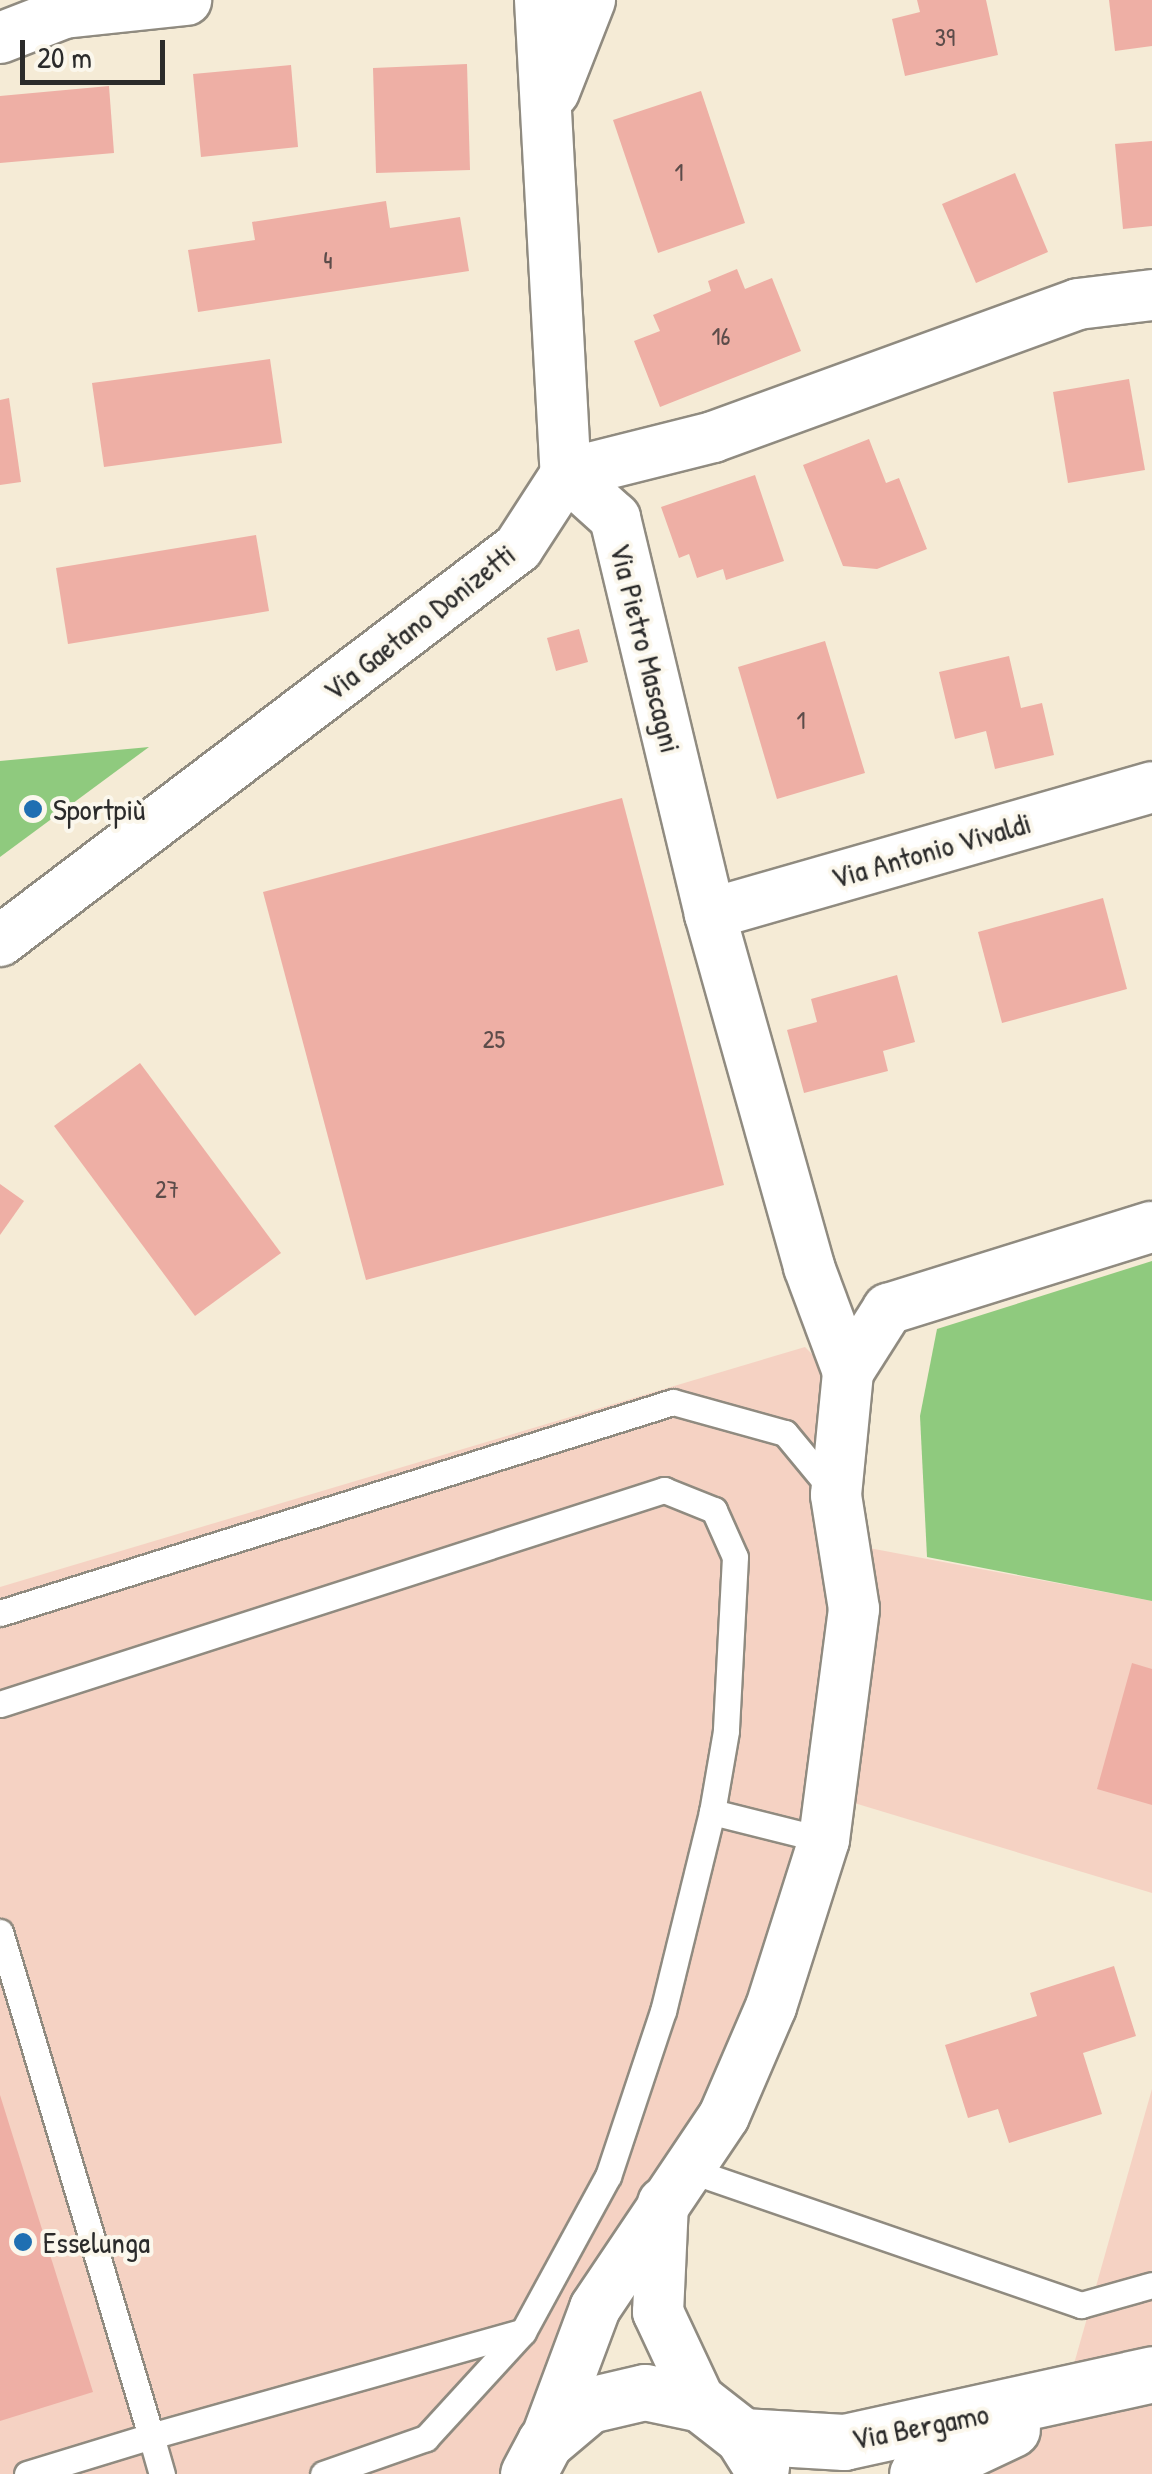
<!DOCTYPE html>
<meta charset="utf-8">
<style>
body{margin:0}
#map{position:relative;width:1152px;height:2474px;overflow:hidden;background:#f5ebd6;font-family:"Patrick Hand",sans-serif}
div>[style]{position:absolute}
.built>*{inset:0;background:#f5d2c3}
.green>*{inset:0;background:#8fca7e}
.building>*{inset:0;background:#eeafa5}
.roads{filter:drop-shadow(2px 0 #908b80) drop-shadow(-2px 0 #908b80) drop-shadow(0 2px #908b80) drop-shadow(0 -2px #908b80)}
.service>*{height:25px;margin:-12.5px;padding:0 12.5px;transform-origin:12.5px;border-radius:12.5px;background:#fff}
.minor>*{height:50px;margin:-25px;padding:0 25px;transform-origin:25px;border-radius:25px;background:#fff}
.secondary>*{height:55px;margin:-27.5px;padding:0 27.5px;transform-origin:27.5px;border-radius:27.5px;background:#fff}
.dots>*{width:28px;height:28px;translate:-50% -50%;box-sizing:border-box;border:5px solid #fbf7ec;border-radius:50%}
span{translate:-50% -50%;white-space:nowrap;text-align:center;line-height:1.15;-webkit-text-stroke:8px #fbf7ec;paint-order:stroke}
.number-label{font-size:25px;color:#5c4c4a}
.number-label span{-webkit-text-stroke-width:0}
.street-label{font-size:30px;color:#2b2b2b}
.poi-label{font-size:30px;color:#2b2b2b}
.left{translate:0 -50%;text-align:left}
.scale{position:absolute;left:20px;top:40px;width:145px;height:45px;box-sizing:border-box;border:5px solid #2b2b2b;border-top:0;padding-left:12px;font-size:30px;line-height:35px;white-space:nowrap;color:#2b2b2b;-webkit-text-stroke:8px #fbf7ec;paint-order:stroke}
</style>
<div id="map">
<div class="built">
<div style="clip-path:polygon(805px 1347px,832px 1374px,845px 1605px,817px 1819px,766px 1988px,513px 2474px,0 2474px,0 1587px)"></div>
<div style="clip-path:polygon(853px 1545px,1152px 1601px,1152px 1893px,841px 1799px)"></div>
<div style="clip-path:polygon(1152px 2089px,1152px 2361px,1068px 2385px)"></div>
<div style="clip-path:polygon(1152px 2386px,1152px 2474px,943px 2474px,1101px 2401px)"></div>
</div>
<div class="green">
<div style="clip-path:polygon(149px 747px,0 857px,0 761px)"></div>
<div style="clip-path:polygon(1152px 1261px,1152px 1601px,927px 1557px,920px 1416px,937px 1329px)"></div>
</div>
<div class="building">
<div style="clip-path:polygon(917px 0,986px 0,998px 55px,905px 76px,892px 19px,920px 12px)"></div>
<div style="clip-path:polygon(1109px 0,1152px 0,1152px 46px,1115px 51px)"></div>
<div style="clip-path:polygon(467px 64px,470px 170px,376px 173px,373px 68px)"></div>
<div style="clip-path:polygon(291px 65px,298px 147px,201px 157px,193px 74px)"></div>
<div style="clip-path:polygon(109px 86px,114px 153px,0 163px,0 96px)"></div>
<div style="clip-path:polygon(701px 91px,745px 223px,658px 253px,613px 120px)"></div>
<div style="clip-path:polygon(1152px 141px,1152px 226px,1123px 229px,1115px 144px)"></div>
<div style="clip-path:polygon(1015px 173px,1048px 252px,976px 283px,942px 204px)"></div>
<div style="clip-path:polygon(386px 201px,390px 228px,460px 217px,469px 271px,198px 312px,188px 250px,255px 240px,252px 222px)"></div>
<div style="clip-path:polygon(737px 269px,745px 289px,772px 278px,801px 351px,660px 407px,634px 341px,660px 331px,653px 315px,711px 291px,708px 281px)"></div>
<div style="clip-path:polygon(270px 359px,282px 443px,104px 467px,92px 383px)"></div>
<div style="clip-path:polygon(1129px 379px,1145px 470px,1068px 483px,1053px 392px)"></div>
<div style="clip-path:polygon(9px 398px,21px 482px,0 485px,0 400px)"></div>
<div style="clip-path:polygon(869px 439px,886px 483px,899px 478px,927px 549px,877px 569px,843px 566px,803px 465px)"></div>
<div style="clip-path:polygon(755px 475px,784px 561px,726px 580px,723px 569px,697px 578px,689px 554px,679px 558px,661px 507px)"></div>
<div style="clip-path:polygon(256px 535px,269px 611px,68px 644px,56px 568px)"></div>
<div style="clip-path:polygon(579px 629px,588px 662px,556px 671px,547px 638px)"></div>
<div style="clip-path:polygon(825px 641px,865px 773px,777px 799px,738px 667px)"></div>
<div style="clip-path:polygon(1009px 656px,1021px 708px,1042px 703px,1054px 755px,995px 769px,986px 731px,955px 739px,939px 672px)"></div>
<div style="clip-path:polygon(622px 798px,724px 1185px,366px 1280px,263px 892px)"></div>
<div style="clip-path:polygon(1103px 898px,1127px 989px,1002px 1023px,978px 932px)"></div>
<div style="clip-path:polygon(897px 975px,915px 1042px,883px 1051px,888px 1071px,804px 1093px,787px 1030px,817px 1022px,811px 999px)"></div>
<div style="clip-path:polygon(140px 1063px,281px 1253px,195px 1316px,54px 1126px)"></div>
<div style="clip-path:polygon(0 1184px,24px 1201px,0 1235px)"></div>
<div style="clip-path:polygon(1132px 1663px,1152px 1669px,1152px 1805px,1097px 1789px)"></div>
<div style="clip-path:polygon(1114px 1966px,1136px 2036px,1083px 2053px,1102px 2114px,1009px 2143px,998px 2109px,968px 2118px,945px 2045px,1037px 2016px,1030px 1993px)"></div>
<div style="clip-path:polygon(0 2095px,93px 2392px,0 2421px)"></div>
</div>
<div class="roads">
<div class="service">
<div style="left:0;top:1613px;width:705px;rotate:-17.41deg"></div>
<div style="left:673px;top:1402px;width:116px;rotate:15.5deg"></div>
<div style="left:785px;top:1433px;width:75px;rotate:50.4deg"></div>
<div style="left:0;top:1704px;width:698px;rotate:-17.86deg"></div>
<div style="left:664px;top:1490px;width:54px;rotate:21.8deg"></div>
<div style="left:714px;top:1510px;width:51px;rotate:65.9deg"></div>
<div style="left:735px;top:1557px;width:174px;rotate:93deg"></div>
<div style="left:726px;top:1731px;width:82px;rotate:99.8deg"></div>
<div style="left:712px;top:1812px;width:205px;rotate:103.8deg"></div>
<div style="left:663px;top:2011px;width:174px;rotate:108.4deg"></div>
<div style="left:608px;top:2176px;width:178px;rotate:118.6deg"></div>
<div style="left:523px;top:2332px;width:144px;rotate:132.5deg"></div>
<div style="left:426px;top:2438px;width:109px;rotate:160.7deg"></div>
<div style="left:712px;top:1812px;width:115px;rotate:14deg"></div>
<div style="left:0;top:1932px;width:526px;rotate:73.32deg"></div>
<div style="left:151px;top:2436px;width:383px;rotate:-15.7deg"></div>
<div style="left:689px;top:2170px;width:415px;rotate:19deg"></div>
<div style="left:1081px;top:2305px;width:74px;rotate:-15.7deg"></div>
<div style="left:27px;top:2474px;width:130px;rotate:-17deg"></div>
<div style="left:151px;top:2436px;width:40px;rotate:74deg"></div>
</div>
<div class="minor">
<div style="left:540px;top:0;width:475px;rotate:86.9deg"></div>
<div style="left:0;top:38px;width:69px;rotate:-21.3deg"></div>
<div style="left:64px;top:13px;width:123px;rotate:-6.1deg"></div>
<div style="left:554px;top:92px;width:99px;rotate:-68.6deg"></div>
<div style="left:566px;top:474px;width:66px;rotate:41.9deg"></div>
<div style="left:615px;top:518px;width:407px;rotate:76.5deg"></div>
<div style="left:710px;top:914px;width:367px;rotate:74.3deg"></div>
<div style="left:809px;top:1267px;width:112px;rotate:69.6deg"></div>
<div style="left:710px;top:914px;width:460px;rotate:-16deg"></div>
<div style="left:0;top:941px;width:650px;rotate:-37.19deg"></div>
<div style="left:518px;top:548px;width:88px;rotate:-57deg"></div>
<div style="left:566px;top:474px;width:152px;rotate:-14.1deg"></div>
<div style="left:713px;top:437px;width:388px;rotate:-20deg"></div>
<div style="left:1078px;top:304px;width:75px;rotate:-6.9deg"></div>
<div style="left:663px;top:2203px;width:109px;rotate:92.6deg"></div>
<div style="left:658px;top:2312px;width:102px;rotate:64.9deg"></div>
<div style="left:545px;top:2442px;width:143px;rotate:-69.5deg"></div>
<div style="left:595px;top:2308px;width:231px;rotate:-56.1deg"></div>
<div style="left:724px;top:2116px;width:119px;rotate:-66.7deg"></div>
<div style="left:771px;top:2007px;width:175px;rotate:-72.4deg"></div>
<div style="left:824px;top:1840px;width:233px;rotate:-82.6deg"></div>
<div style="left:854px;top:1609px;width:115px;rotate:-99deg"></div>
<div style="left:836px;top:1495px;width:124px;rotate:-84.4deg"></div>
<div style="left:848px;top:1372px;width:75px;rotate:-57.6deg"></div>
<div style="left:888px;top:1309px;width:276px;rotate:-17.3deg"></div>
</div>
<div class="secondary">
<div style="left:742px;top:2436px;width:102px;rotate:3.4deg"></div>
<div style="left:844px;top:2442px;width:315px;rotate:-12.4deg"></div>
<div style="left:528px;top:2474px;width:36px;rotate:-62deg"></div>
<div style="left:545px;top:2442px;width:57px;rotate:-40.1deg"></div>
<div style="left:589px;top:2405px;width:57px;rotate:-13.1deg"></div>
<div style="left:645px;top:2392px;width:57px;rotate:12.1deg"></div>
<div style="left:701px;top:2404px;width:52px;rotate:38deg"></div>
<div style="left:742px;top:2436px;width:36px;rotate:58deg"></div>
<div style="left:917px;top:2474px;width:105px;rotate:-25.3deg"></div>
</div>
</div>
<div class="dots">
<div style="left:33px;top:809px;background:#1f6fb2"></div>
<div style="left:23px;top:2242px;background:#1f6fb2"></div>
</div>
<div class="number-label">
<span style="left:945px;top:37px">39</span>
<span style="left:679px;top:172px">1</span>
<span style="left:328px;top:260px">4</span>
<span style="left:721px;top:336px">16</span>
<span style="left:801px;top:720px">1</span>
<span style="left:494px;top:1039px">25</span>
<span style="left:167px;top:1189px">27</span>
</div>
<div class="street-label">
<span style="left:419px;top:622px;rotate:-38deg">Via Gaetano Donizetti</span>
<span style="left:646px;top:648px;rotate:76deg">Via Pietro Mascagni</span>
<span style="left:931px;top:850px;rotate:-16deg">Via Antonio Vivaldi</span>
<span style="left:920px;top:2426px;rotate:-11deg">Via Bergamo</span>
</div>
<div class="poi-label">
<span class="left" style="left:53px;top:809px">Sportpiù</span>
<span class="left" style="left:43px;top:2242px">Esselunga</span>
</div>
<div class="scale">20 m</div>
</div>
